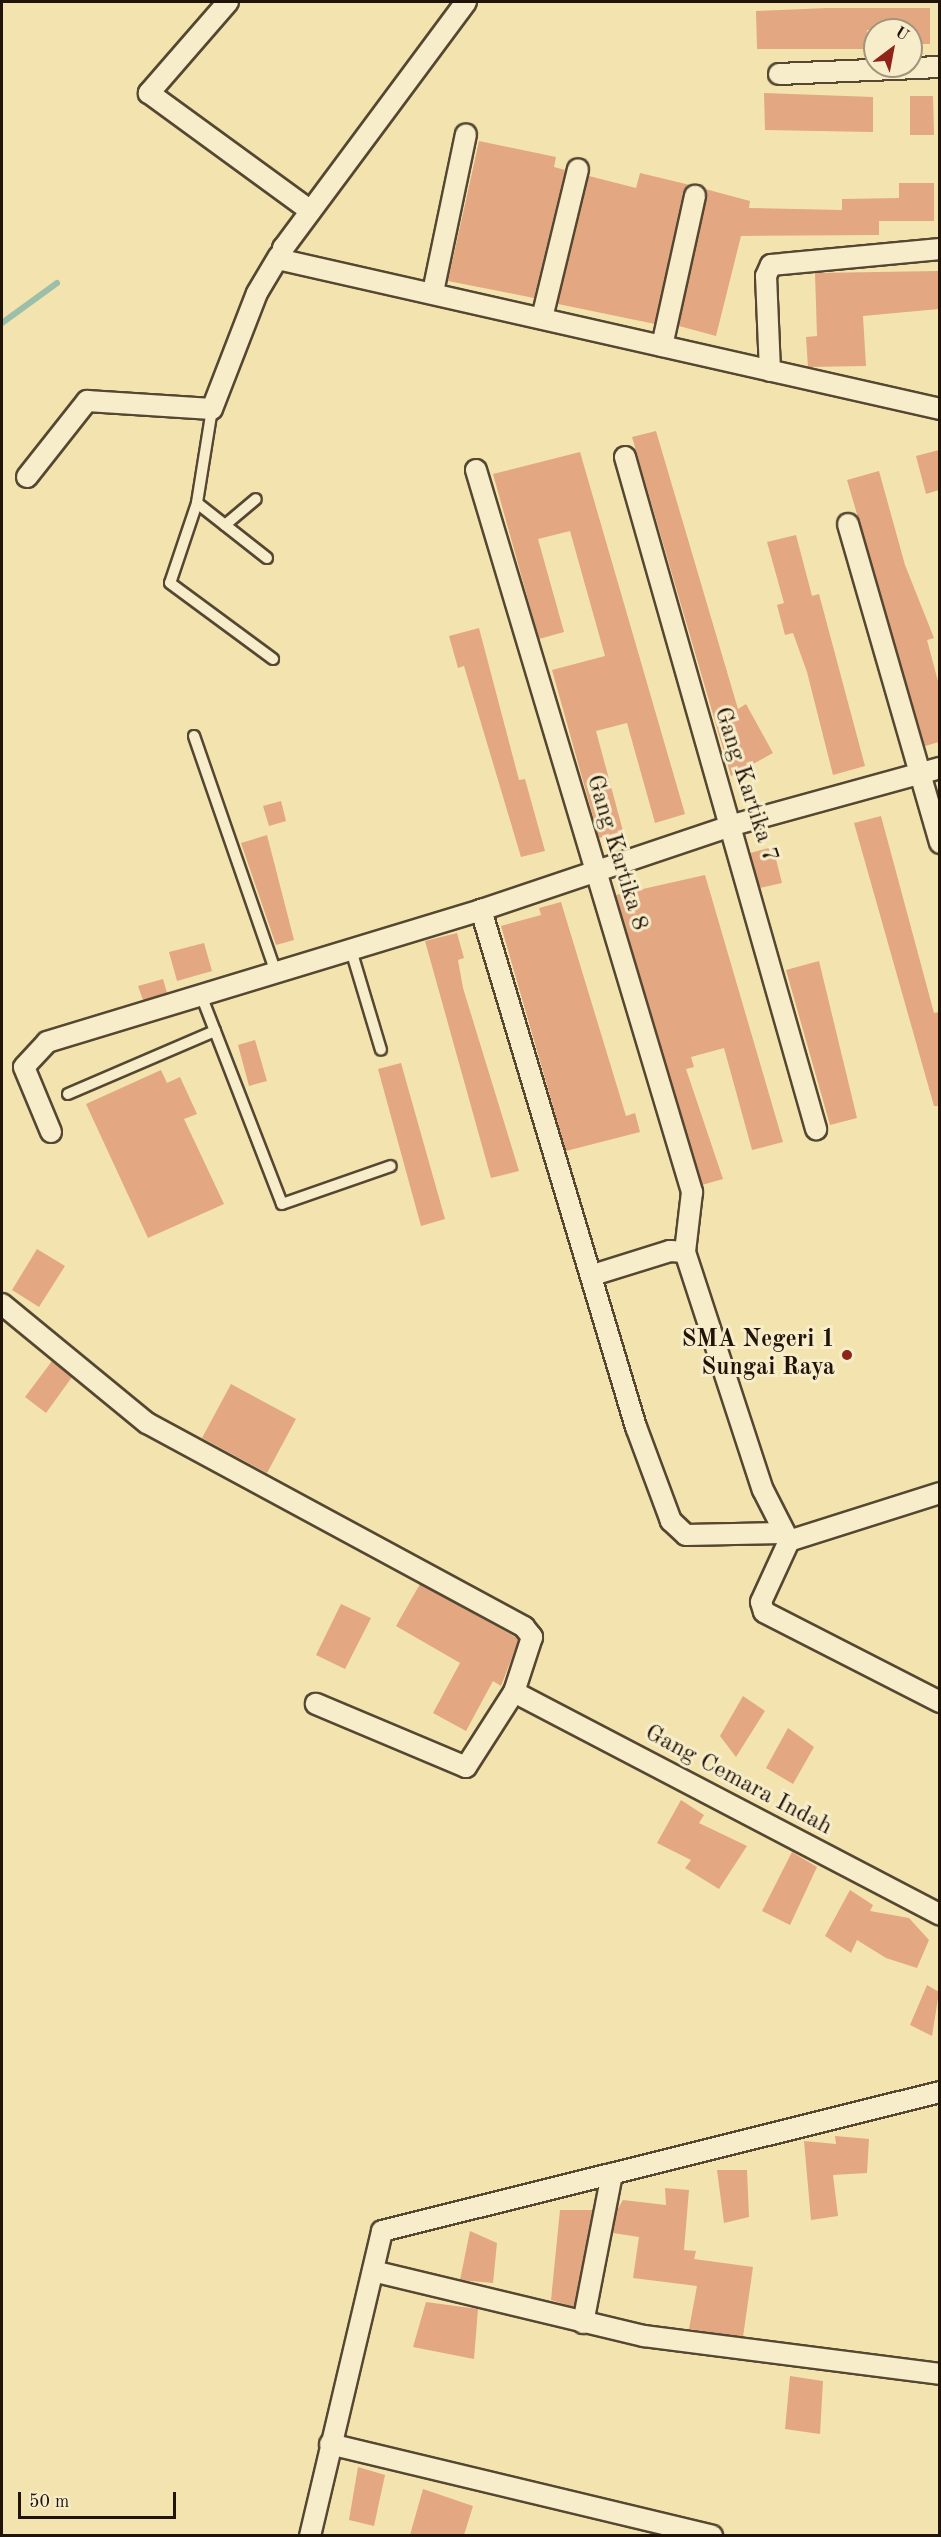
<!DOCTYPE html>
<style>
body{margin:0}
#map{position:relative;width:941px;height:2537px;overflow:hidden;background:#f3e4af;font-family:"Old Standard TT",serif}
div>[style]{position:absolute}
.stream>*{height:6px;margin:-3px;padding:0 3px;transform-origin:3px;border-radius:3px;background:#9bbfa9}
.building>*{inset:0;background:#e3a781}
.roads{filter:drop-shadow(2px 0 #554732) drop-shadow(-2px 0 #554732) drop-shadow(0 2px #554732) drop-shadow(0 -2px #554732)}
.service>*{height:10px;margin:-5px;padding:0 5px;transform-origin:5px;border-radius:5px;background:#f7edcb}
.minor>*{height:20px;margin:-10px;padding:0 10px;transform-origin:10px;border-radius:10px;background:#f7edcb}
.dots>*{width:16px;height:16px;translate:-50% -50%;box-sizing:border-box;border:3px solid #f7edcb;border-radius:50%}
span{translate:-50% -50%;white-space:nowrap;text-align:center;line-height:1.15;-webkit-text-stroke:6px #f7edcb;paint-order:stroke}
.street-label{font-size:24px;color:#201308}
.poi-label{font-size:24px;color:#201308;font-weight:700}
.right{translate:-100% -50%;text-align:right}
.frame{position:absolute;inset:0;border:3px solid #201308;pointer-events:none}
.north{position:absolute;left:863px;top:18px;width:60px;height:60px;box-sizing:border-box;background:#f7edcb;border:2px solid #a1967d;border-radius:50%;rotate:32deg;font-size:16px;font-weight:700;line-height:24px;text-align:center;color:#201308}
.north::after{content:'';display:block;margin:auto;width:21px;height:27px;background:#8f2418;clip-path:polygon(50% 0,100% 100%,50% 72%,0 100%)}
.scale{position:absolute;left:18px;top:2492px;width:158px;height:27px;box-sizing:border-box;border:3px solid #201308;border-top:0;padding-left:8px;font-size:18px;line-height:21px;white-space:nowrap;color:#201308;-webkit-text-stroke:4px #f7edcb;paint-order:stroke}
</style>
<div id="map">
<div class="stream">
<div style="left:2px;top:323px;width:68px;rotate:-36deg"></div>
</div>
<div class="building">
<div style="clip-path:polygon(827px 8px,930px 8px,930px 44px,911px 44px,911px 30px,867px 30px,867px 49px,757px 49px,756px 11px)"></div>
<div style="clip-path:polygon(764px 93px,873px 97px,873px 132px,765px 130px)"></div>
<div style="clip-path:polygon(910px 96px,933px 96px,934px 135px,910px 135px)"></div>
<div style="clip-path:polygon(479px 141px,556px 157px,554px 167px,565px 170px,534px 298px,448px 281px)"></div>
<div style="clip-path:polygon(640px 173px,690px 185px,683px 193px,655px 324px,558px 304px,589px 176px,636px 188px)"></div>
<div style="clip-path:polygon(899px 183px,934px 183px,934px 221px,879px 221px,879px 235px,741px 236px,716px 336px,679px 326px,705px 189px,750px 201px,749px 208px,842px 210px,842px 199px,899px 198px)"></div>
<div style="clip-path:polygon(939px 271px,939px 309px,863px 316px,866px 366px,808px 367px,806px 337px,817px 336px,815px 273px)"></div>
<div style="clip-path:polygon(656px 431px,738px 709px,746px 704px,773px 753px,731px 776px,632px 437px)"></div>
<div style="clip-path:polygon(939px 450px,939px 490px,926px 494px,916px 456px)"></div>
<div style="clip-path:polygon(580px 452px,685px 814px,655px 823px,627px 723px,596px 731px,623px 831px,599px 838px,552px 670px,605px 656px,570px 531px,538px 539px,564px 632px,539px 639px,493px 474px)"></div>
<div style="clip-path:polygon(879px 471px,905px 565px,934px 638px,927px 640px,939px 685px,939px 742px,925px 746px,847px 480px)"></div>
<div style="clip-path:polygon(796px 535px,812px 596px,819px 594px,865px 766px,833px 775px,807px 672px,793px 633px,785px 635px,777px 605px,784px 603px,767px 542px)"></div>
<div style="clip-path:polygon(479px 628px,519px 780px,525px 779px,545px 851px,521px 857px,464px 666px,458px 668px,449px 636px)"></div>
<div style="clip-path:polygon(281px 801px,286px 821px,269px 826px,263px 806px)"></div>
<div style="clip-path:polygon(881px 816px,934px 1013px,939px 1012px,939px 1106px,934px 1106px,854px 823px)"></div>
<div style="clip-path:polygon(267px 835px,294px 940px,276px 945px,241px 843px)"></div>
<div style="clip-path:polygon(773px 847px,782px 883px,760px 888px,750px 853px)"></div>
<div style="clip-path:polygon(705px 875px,783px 1142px,752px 1150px,724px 1048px,691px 1057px,694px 1067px,686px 1069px,723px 1179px,702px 1185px,616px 895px)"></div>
<div style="clip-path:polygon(561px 902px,626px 1116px,635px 1113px,640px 1132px,566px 1151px,501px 926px,541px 915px,539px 908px)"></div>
<div style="clip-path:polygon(457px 933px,464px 958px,458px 960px,463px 988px,519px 1171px,491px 1178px,425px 941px)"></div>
<div style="clip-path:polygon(204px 943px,212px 971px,177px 981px,169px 952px)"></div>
<div style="clip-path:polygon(819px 961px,857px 1118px,830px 1125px,786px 970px)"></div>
<div style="clip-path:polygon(163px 979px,167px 993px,143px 1000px,138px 986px)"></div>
<div style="clip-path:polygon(255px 1040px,267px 1081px,249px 1086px,238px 1045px)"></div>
<div style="clip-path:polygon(401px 1063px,445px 1219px,421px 1226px,378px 1069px)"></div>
<div style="clip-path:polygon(161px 1070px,167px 1083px,180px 1077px,197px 1114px,184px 1119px,224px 1204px,148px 1238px,86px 1104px)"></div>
<div style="clip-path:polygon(37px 1249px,65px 1266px,39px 1307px,12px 1290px)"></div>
<div style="clip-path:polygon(52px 1361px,72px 1377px,46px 1413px,25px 1397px)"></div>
<div style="clip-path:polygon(231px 1384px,296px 1419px,267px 1473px,202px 1438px)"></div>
<div style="clip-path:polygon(420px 1584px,519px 1639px,501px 1686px,493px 1681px,466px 1731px,433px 1713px,460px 1663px,396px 1626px)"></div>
<div style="clip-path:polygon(341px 1604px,371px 1618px,345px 1669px,316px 1655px)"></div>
<div style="clip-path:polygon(743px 1696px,765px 1711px,736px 1757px,720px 1736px)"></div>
<div style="clip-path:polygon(788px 1728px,814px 1747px,793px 1784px,766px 1768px)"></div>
<div style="clip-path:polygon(681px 1800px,704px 1815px,699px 1823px,747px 1846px,719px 1889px,685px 1868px,691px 1860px,657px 1843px)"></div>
<div style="clip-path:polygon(792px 1852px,817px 1867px,790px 1925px,762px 1911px)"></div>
<div style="clip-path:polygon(850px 1890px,873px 1905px,870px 1911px,909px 1918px,929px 1940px,917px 1968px,886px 1958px,857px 1940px,851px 1953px,825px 1936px)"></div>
<div style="clip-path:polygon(927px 1985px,939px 1992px,932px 2036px,910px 2025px)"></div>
<div style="clip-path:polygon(835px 2136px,869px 2139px,867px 2173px,833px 2175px,838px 2216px,811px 2220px,804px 2141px,836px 2144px)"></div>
<div style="clip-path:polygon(717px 2170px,747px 2170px,749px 2217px,724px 2223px)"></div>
<div style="clip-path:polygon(665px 2188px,689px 2190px,684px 2250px,696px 2251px,694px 2259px,753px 2267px,743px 2337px,689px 2329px,697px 2286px,633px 2278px,639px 2237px,613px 2233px,617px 2210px,623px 2200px,666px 2205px)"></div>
<div style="clip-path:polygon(560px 2210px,593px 2210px,574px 2307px,551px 2300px)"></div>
<div style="clip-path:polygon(470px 2231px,497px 2243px,493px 2283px,460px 2280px)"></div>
<div style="clip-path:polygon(426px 2302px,478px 2309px,474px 2359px,413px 2347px)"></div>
<div style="clip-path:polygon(790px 2376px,823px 2381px,820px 2434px,785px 2429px)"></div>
<div style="clip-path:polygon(358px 2467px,385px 2475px,374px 2526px,349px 2520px)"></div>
<div style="clip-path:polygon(423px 2489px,473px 2506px,464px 2535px,410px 2535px)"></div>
</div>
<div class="roads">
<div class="service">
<div style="left:212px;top:409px;width:95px;rotate:99.1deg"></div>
<div style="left:197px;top:503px;width:84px;rotate:108.6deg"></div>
<div style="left:170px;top:583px;width:128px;rotate:36.4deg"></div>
<div style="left:197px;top:503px;width:89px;rotate:38.2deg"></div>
<div style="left:225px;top:525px;width:40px;rotate:-40deg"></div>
<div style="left:194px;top:736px;width:251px;rotate:70.9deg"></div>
<div style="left:351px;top:950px;width:104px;rotate:73.3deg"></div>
<div style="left:201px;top:995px;width:224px;rotate:68.8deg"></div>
<div style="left:282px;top:1204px;width:115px;rotate:-19.2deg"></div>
<div style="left:68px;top:1094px;width:160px;rotate:-23.2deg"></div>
</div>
<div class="minor">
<div style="left:228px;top:2px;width:121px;rotate:131deg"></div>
<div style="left:149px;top:93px;width:200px;rotate:36.1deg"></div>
<div style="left:466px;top:2px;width:307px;rotate:126.6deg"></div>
<div style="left:283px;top:248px;width:12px;rotate:95deg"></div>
<div style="left:282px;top:260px;width:675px;rotate:12.76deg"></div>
<div style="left:779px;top:74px;width:161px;rotate:-2.5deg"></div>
<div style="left:433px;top:292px;width:161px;rotate:-78.2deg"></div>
<div style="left:542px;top:318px;width:153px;rotate:-76.4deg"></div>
<div style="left:662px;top:346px;width:154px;rotate:-77.6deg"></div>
<div style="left:770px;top:371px;width:95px;rotate:-92.4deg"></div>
<div style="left:766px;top:276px;width:12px;rotate:-66deg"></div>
<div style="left:771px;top:265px;width:170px;rotate:-5.4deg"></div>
<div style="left:625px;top:457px;width:699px;rotate:74.13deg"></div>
<div style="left:476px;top:470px;width:754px;rotate:73.34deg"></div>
<div style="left:692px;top:1192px;width:60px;rotate:96.7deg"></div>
<div style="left:27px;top:477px;width:97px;rotate:-51.7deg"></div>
<div style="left:87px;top:401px;width:125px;rotate:3.7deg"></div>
<div style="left:212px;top:409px;width:124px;rotate:-68.8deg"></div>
<div style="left:257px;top:293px;width:43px;rotate:-59.3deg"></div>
<div style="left:848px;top:524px;width:332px;rotate:73.9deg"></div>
<div style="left:51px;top:1132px;width:70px;rotate:-112.6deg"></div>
<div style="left:24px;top:1067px;width:34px;rotate:-47deg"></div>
<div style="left:47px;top:1042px;width:454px;rotate:-16.9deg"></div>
<div style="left:593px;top:1275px;width:81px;rotate:-17.3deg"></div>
<div style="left:670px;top:1251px;width:15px;rotate:4deg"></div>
<div style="left:685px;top:1252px;width:250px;rotate:71.9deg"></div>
<div style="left:763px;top:1490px;width:57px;rotate:63deg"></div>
<div style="left:2px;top:1304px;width:188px;rotate:39.4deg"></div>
<div style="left:147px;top:1423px;width:429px;rotate:28.4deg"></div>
<div style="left:524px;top:1627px;width:13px;rotate:51deg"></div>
<div style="left:532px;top:1637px;width:58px;rotate:108.1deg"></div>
<div style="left:514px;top:1692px;width:89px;rotate:122.6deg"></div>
<div style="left:466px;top:1767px;width:163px;rotate:-157.2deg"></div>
<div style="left:940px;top:1493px;width:158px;rotate:162.4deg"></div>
<div style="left:789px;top:1541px;width:67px;rotate:114.7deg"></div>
<div style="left:761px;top:1602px;width:10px;rotate:73deg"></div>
<div style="left:764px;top:1612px;width:198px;rotate:27.1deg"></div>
<div style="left:782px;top:1533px;width:96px;rotate:178.8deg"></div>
<div style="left:686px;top:1535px;width:21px;rotate:-137deg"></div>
<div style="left:671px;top:1521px;width:100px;rotate:-110.4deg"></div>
<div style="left:636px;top:1427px;width:540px;rotate:-106.69deg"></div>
<div style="left:481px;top:910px;width:266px;rotate:-18.6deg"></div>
<div style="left:733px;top:825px;width:215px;rotate:-15.4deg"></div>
<div style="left:514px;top:1692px;width:481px;rotate:27.6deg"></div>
<div style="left:373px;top:2271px;width:279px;rotate:13.5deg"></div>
<div style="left:644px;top:2336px;width:298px;rotate:7.3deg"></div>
<div style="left:583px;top:2323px;width:152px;rotate:-79deg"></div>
<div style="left:330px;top:2444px;width:393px;rotate:13.5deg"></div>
<div style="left:310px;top:2536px;width:313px;rotate:-76.7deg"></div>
<div style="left:382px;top:2231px;width:575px;rotate:-13.99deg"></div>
</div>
</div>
<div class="dots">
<div style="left:847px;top:1355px;background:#8f2418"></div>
</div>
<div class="street-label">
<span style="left:745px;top:785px;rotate:72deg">Gang Kartika 7</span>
<span style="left:616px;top:853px;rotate:73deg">Gang Kartika 8</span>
<span style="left:738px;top:1781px;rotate:28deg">Gang Cemara Indah</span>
</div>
<div class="poi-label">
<span class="right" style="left:835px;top:1355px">SMA Negeri 1<br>Sungai Raya</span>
</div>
<div class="frame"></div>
<div class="north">U</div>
<div class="scale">50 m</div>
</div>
